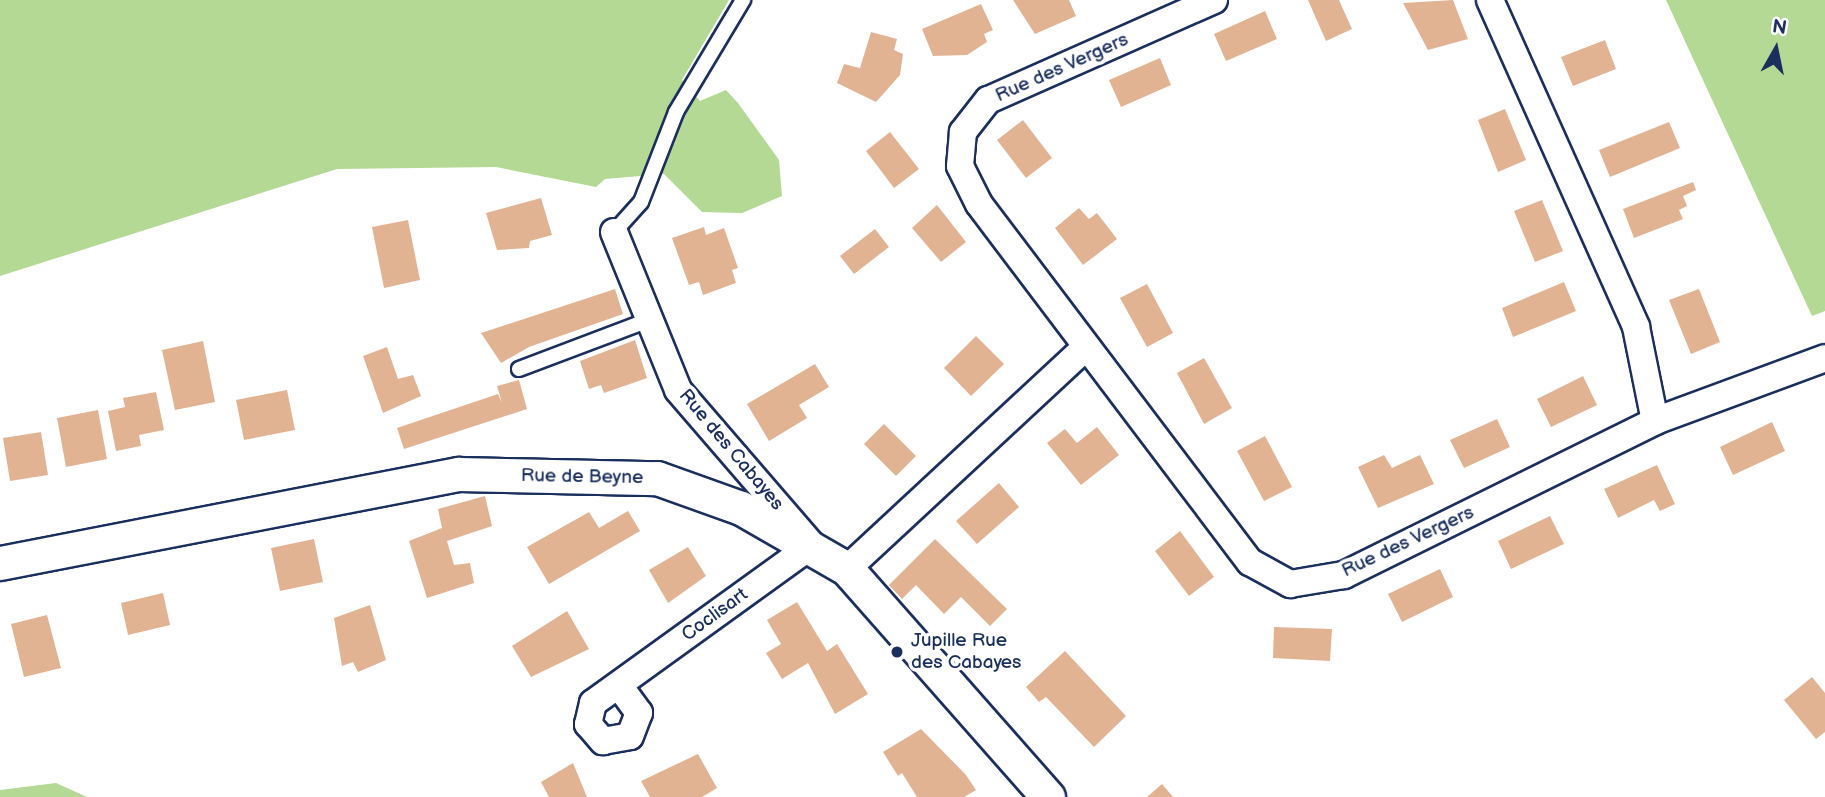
<!DOCTYPE html>
<style>
body{margin:0}
#map{position:relative;width:1825px;height:797px;overflow:hidden;background:#fff;font-family:"Balsamiq Sans",sans-serif}
div>[style]{position:absolute}
.green>*{inset:0;background:#b3d994}
.building>*{inset:0;background:#e2b393}
.roads{filter:drop-shadow(2px 0 #1b2f5e) drop-shadow(-2px 0 #1b2f5e) drop-shadow(0 2px #1b2f5e) drop-shadow(0 -2px #1b2f5e)}
.service>*{height:14px;margin:-7px;padding:0 7px;transform-origin:7px;border-radius:7px;background:#fff}
.minor>*{height:26px;margin:-13px;padding:0 13px;transform-origin:13px;border-radius:13px;background:#fff}
.tertiary>*{height:33px;margin:-16.5px;padding:0 16.5px;transform-origin:16.5px;border-radius:16.5px;background:#fff}
.dots>*{width:19px;height:19px;translate:-50% -50%;box-sizing:border-box;border:4px solid #fff;border-radius:50%}
span{translate:-50% -50%;white-space:nowrap;text-align:center;line-height:1.15;-webkit-text-stroke:7px #fff;paint-order:stroke}
.street-label{font-size:19px;color:#1b2f5e}
.poi-label{font-size:19px;color:#1b2f5e}
.left{translate:0 -50%;text-align:left}
.north{position:absolute;left:1741px;top:14px;width:70px;height:70px;-webkit-text-stroke:5px #fff;paint-order:stroke;rotate:9deg;font-size:19px;font-weight:700;line-height:28px;text-align:center;color:#1b2f5e}
.north::after{content:'';display:block;margin:auto;width:24px;height:32px;background:#1b2f5e;clip-path:polygon(50% 0,100% 100%,50% 72%,0 100%)}
</style>
<div id="map">
<div class="green">
<div style="clip-path:polygon(0 0,729px 0,682px 80px,700px 101px,726px 90px,738px 103px,779px 160px,782px 196px,742px 213px,702px 212px,664px 174px,605px 179px,596px 187px,496px 167px,337px 169px,0 276px)"></div>
<div style="clip-path:polygon(1666px 0,1825px 0,1825px 311px,1812px 316px)"></div>
<div style="clip-path:polygon(56px 783px,87px 797px,0 797px,0 790px)"></div>
</div>
<div class="building">
<div style="clip-path:polygon(1013px 0,1069px 0,1076px 16px,1035px 34px)"></div>
<div style="clip-path:polygon(1308px 0,1339px 0,1352px 29px,1326px 41px)"></div>
<div style="clip-path:polygon(1453px 0,1468px 39px,1428px 50px,1403px 3px)"></div>
<div style="clip-path:polygon(981px 4px,993px 30px,984px 34px,987px 42px,967px 55px,933px 56px,922px 29px)"></div>
<div style="clip-path:polygon(1265px 11px,1277px 39px,1226px 61px,1214px 34px)"></div>
<div style="clip-path:polygon(871px 32px,897px 39px,894px 50px,903px 54px,900px 75px,876px 102px,837px 83px,844px 64px,860px 68px)"></div>
<div style="clip-path:polygon(1605px 40px,1616px 69px,1573px 86px,1561px 57px)"></div>
<div style="clip-path:polygon(1160px 58px,1171px 85px,1121px 107px,1109px 80px)"></div>
<div style="clip-path:polygon(1505px 109px,1526px 160px,1498px 172px,1478px 120px)"></div>
<div style="clip-path:polygon(1023px 120px,1052px 158px,1026px 178px,997px 140px)"></div>
<div style="clip-path:polygon(1669px 122px,1680px 148px,1610px 177px,1599px 150px)"></div>
<div style="clip-path:polygon(890px 132px,919px 169px,894px 188px,866px 151px)"></div>
<div style="clip-path:polygon(1693px 182px,1696px 190px,1683px 196px,1687px 206px,1679px 210px,1683px 219px,1634px 238px,1623px 209px)"></div>
<div style="clip-path:polygon(541px 198px,552px 235px,530px 241px,529px 248px,497px 250px,486px 213px)"></div>
<div style="clip-path:polygon(1542px 200px,1563px 251px,1535px 262px,1514px 211px)"></div>
<div style="clip-path:polygon(937px 205px,966px 242px,941px 262px,912px 228px)"></div>
<div style="clip-path:polygon(1079px 208px,1089px 219px,1097px 213px,1117px 239px,1083px 265px,1055px 228px)"></div>
<div style="clip-path:polygon(408px 220px,420px 280px,384px 288px,372px 227px)"></div>
<div style="clip-path:polygon(704px 227px,706px 235px,724px 228px,738px 268px,732px 270px,736px 283px,703px 295px,699px 282px,689px 285px,672px 238px)"></div>
<div style="clip-path:polygon(875px 229px,889px 247px,854px 274px,840px 256px)"></div>
<div style="clip-path:polygon(1564px 282px,1576px 311px,1513px 337px,1502px 308px)"></div>
<div style="clip-path:polygon(1147px 284px,1173px 333px,1147px 347px,1120px 298px)"></div>
<div style="clip-path:polygon(615px 289px,623px 314px,529px 347px,501px 363px,481px 333px)"></div>
<div style="clip-path:polygon(1699px 289px,1720px 342px,1691px 354px,1669px 300px)"></div>
<div style="clip-path:polygon(976px 336px,1004px 364px,971px 396px,944px 368px)"></div>
<div style="clip-path:polygon(635px 340px,647px 378px,604px 393px,601px 385px,589px 389px,580px 361px)"></div>
<div style="clip-path:polygon(203px 341px,215px 402px,175px 410px,162px 350px)"></div>
<div style="clip-path:polygon(387px 347px,398px 379px,413px 375px,421px 396px,383px 413px,363px 356px)"></div>
<div style="clip-path:polygon(1204px 358px,1232px 408px,1204px 424px,1177px 373px)"></div>
<div style="clip-path:polygon(815px 364px,829px 387px,799px 405px,807px 418px,769px 441px,747px 404px)"></div>
<div style="clip-path:polygon(1583px 376px,1597px 405px,1551px 427px,1537px 399px)"></div>
<div style="clip-path:polygon(519px 380px,527px 409px,404px 449px,397px 428px,498px 394px,502px 403px,497px 386px)"></div>
<div style="clip-path:polygon(287px 390px,295px 430px,244px 440px,236px 400px)"></div>
<div style="clip-path:polygon(156px 392px,164px 430px,139px 435px,141px 446px,116px 451px,108px 411px,125px 407px,123px 398px)"></div>
<div style="clip-path:polygon(98px 410px,107px 459px,66px 467px,57px 418px)"></div>
<div style="clip-path:polygon(1497px 419px,1510px 447px,1464px 468px,1450px 440px)"></div>
<div style="clip-path:polygon(1772px 422px,1785px 451px,1733px 475px,1720px 447px)"></div>
<div style="clip-path:polygon(884px 424px,916px 456px,896px 476px,864px 444px)"></div>
<div style="clip-path:polygon(1097px 427px,1119px 455px,1081px 485px,1047px 443px,1065px 429px,1077px 443px)"></div>
<div style="clip-path:polygon(41px 432px,48px 475px,10px 481px,3px 438px)"></div>
<div style="clip-path:polygon(1265px 436px,1292px 487px,1264px 501px,1237px 451px)"></div>
<div style="clip-path:polygon(1384px 455px,1392px 468px,1420px 455px,1434px 484px,1378px 508px,1358px 467px)"></div>
<div style="clip-path:polygon(1657px 465px,1675px 504px,1660px 511px,1654px 500px,1618px 518px,1604px 489px)"></div>
<div style="clip-path:polygon(999px 483px,1019px 507px,977px 544px,956px 521px)"></div>
<div style="clip-path:polygon(485px 496px,492px 526px,447px 541px,454px 565px,470px 563px,474px 583px,427px 598px,409px 541px,442px 528px,438px 509px)"></div>
<div style="clip-path:polygon(628px 511px,640px 531px,549px 584px,527px 547px,589px 512px,599px 528px)"></div>
<div style="clip-path:polygon(1550px 516px,1564px 544px,1511px 569px,1498px 541px)"></div>
<div style="clip-path:polygon(1180px 531px,1214px 577px,1189px 596px,1155px 551px)"></div>
<div style="clip-path:polygon(314px 539px,323px 582px,280px 591px,271px 548px)"></div>
<div style="clip-path:polygon(935px 539px,1007px 609px,990px 626px,961px 597px,944px 614px,916px 585px,902px 599px,889px 585px)"></div>
<div style="clip-path:polygon(688px 547px,706px 576px,668px 603px,649px 570px)"></div>
<div style="clip-path:polygon(1440px 569px,1453px 597px,1402px 622px,1388px 594px)"></div>
<div style="clip-path:polygon(163px 593px,170px 625px,128px 635px,121px 603px)"></div>
<div style="clip-path:polygon(797px 602px,827px 651px,837px 644px,868px 694px,835px 714px,808px 663px,782px 679px,766px 653px,781px 644px,767px 620px)"></div>
<div style="clip-path:polygon(370px 605px,386px 660px,358px 672px,353px 662px,342px 666px,334px 618px)"></div>
<div style="clip-path:polygon(567px 611px,589px 649px,531px 677px,512px 646px)"></div>
<div style="clip-path:polygon(47px 615px,61px 668px,24px 677px,11px 624px)"></div>
<div style="clip-path:polygon(1274px 627px,1332px 629px,1330px 661px,1273px 658px)"></div>
<div style="clip-path:polygon(1065px 651px,1126px 716px,1094px 747px,1046px 697px,1039px 702px,1026px 687px)"></div>
<div style="clip-path:polygon(1812px 677px,1825px 693px,1825px 732px,1816px 739px,1784px 700px)"></div>
<div style="clip-path:polygon(921px 729px,966px 775px,976px 790px,964px 797px,917px 797px,902px 773px,898px 776px,883px 752px)"></div>
<div style="clip-path:polygon(698px 754px,717px 788px,702px 797px,650px 797px,641px 781px)"></div>
<div style="clip-path:polygon(573px 763px,587px 797px,549px 797px,541px 782px)"></div>
<div style="clip-path:polygon(1162px 784px,1173px 797px,1147px 797px)"></div>
</div>
<div class="roads">
<div class="service">
<div style="left:614px;top:232px;width:40px;rotate:-48deg"></div>
<div style="left:641px;top:202px;width:97px;rotate:-68.7deg"></div>
<div style="left:676px;top:112px;width:131px;rotate:-59.1deg"></div>
<div style="left:519px;top:369px;width:139px;rotate:-20.7deg"></div>
</div>
<div class="minor">
<div style="left:1214px;top:0;width:247px;rotate:156.1deg"></div>
<div style="left:988px;top:100px;width:41px;rotate:128deg"></div>
<div style="left:963px;top:132px;width:34px;rotate:95deg"></div>
<div style="left:960px;top:166px;width:42px;rotate:63.4deg"></div>
<div style="left:979px;top:204px;width:449px;rotate:52.9deg"></div>
<div style="left:1250px;top:562px;width:46px;rotate:28.8deg"></div>
<div style="left:1290px;top:584px;width:55px;rotate:-9.5deg"></div>
<div style="left:1344px;top:575px;width:347px;rotate:-26.3deg"></div>
<div style="left:1655px;top:421px;width:181px;rotate:-20.3deg"></div>
<div style="left:1490px;top:0;width:358px;rotate:65.9deg"></div>
<div style="left:1636px;top:327px;width:96px;rotate:78.6deg"></div>
<div style="left:614px;top:232px;width:170px;rotate:67.9deg"></div>
<div style="left:678px;top:390px;width:205px;rotate:49.2deg"></div>
<div style="left:812px;top:545px;width:270px;rotate:144.2deg"></div>
<div style="left:593px;top:703px;width:22px;rotate:103deg"></div>
<div style="left:588px;top:724px;width:23px;rotate:49deg"></div>
<div style="left:603px;top:741px;width:27px;rotate:-10deg"></div>
<div style="left:630px;top:736px;width:25px;rotate:-69deg"></div>
<div style="left:639px;top:713px;width:34px;rotate:-126deg"></div>
<div style="left:847px;top:569px;width:325px;rotate:-42.9deg"></div>
</div>
<div class="tertiary">
<div style="left:0;top:563px;width:467px;rotate:-11deg"></div>
<div style="left:458px;top:474px;width:199px;rotate:1.2deg"></div>
<div style="left:657px;top:478px;width:89px;rotate:19.7deg"></div>
<div style="left:741px;top:508px;width:122px;rotate:29.9deg"></div>
<div style="left:847px;top:569px;width:304px;rotate:48.6deg"></div>
</div>
</div>
<div class="dots">
<div style="left:897px;top:652px;background:#1b2f5e"></div>
</div>
<div class="street-label">
<span style="left:1062px;top:68px;rotate:-24deg">Rue des Vergers</span>
<span style="left:731px;top:450px;rotate:50deg">Rue des Cabayes</span>
<span style="left:582px;top:477px;rotate:1deg">Rue de Beyne</span>
<span style="left:1408px;top:542px;rotate:-25deg">Rue des Vergers</span>
<span style="left:715px;top:615px;rotate:-36deg">Coclisart</span>
</div>
<div class="poi-label">
<span class="left" style="left:911px;top:652px">Jupille Rue<br>des Cabayes</span>
</div>
<div class="north">N</div>
</div>
